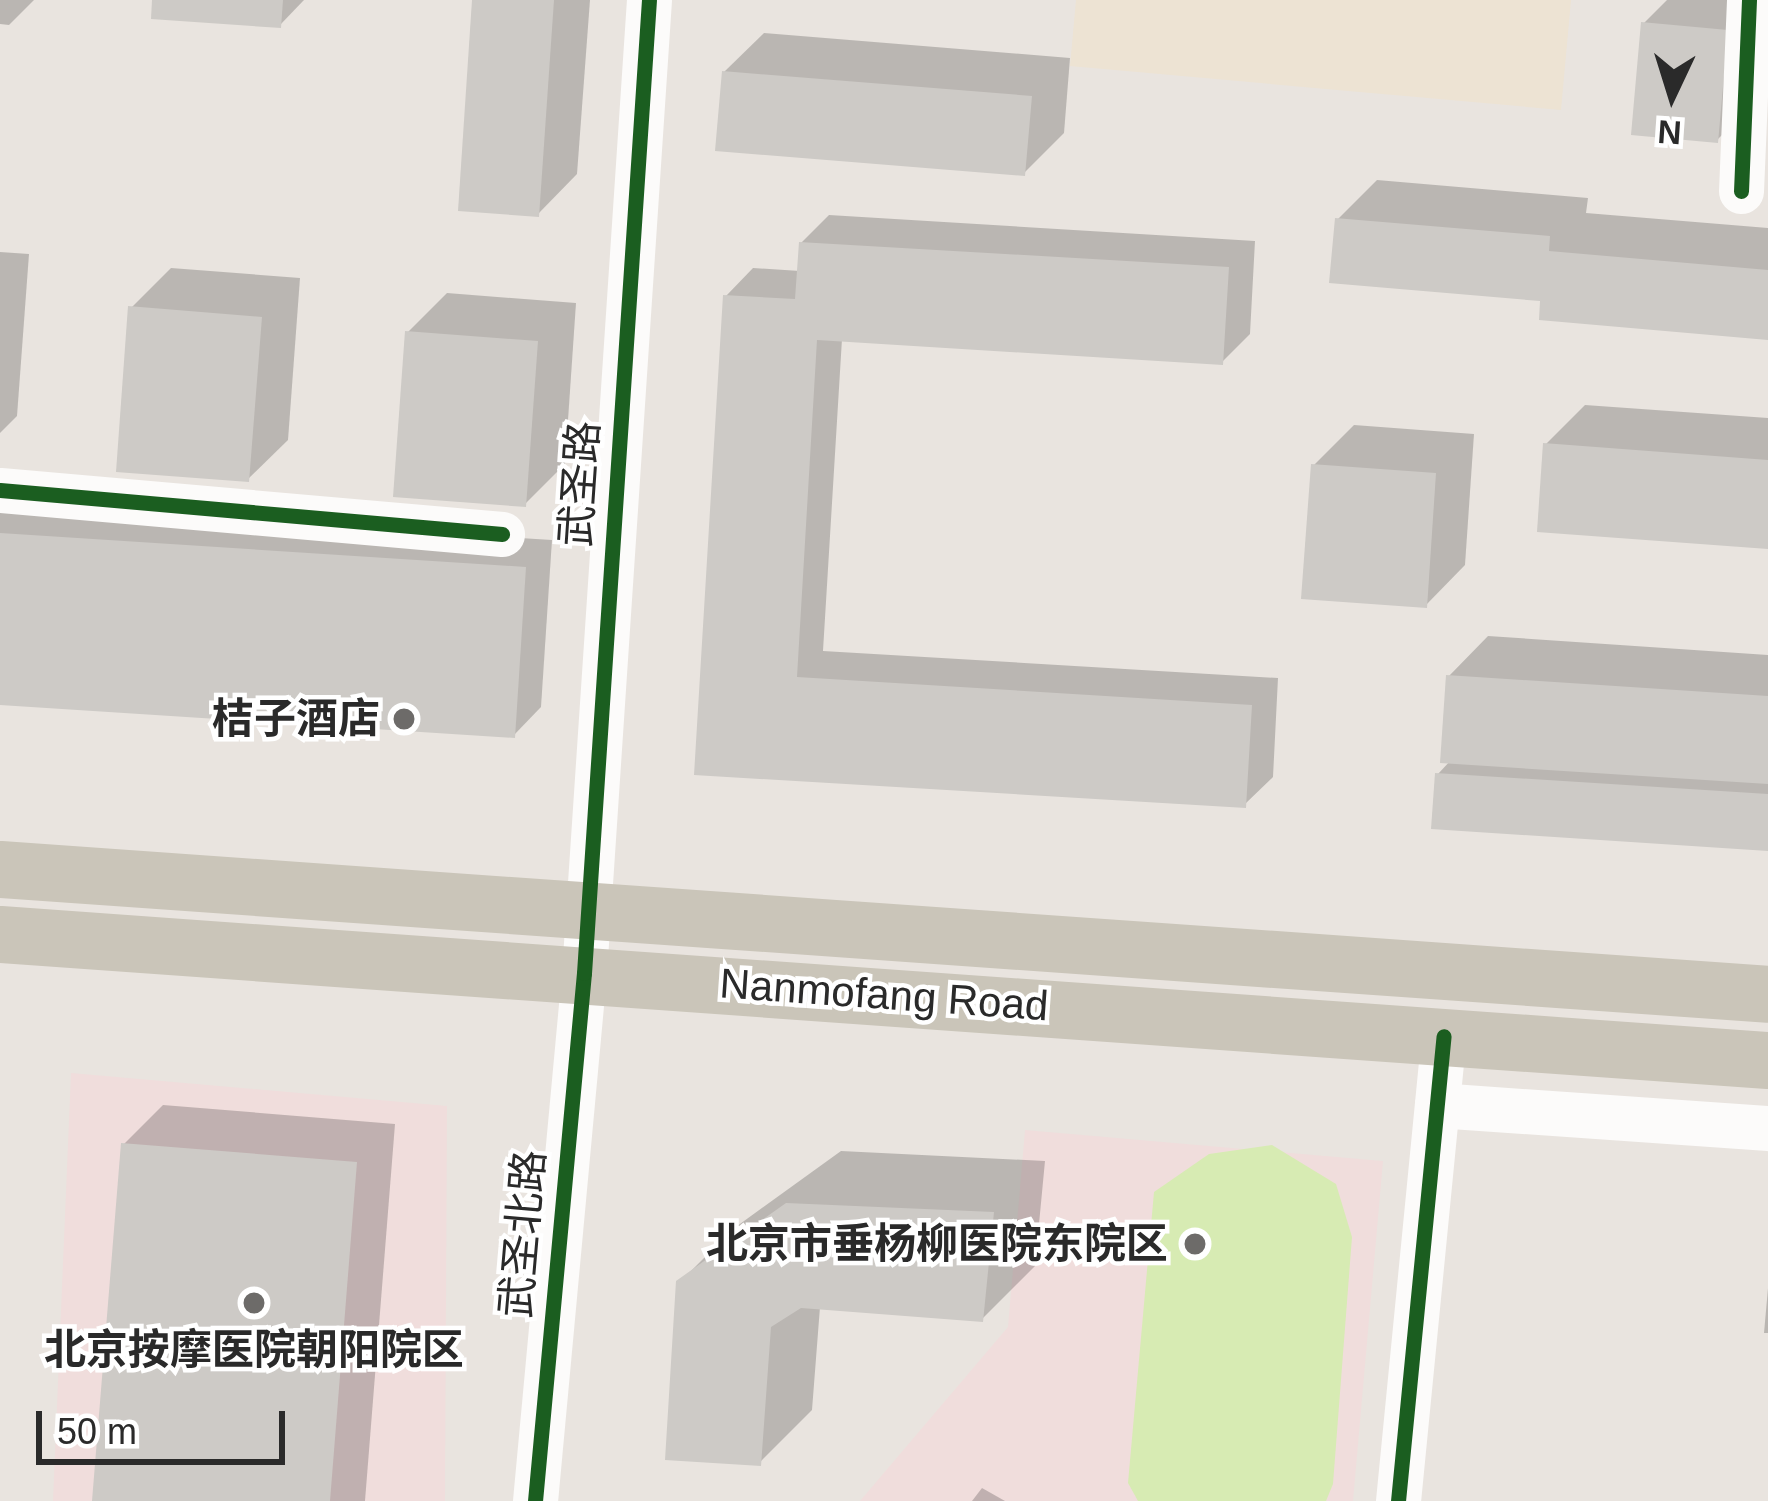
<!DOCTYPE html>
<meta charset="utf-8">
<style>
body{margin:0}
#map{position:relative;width:1768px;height:1501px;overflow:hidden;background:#e9e4df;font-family:Arial,"Noto Sans SC",sans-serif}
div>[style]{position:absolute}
.education>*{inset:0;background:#ede3d3}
.medical>*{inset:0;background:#f0dddc}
.pitch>*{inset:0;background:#d7ebb3}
.shadow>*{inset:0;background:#0003}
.building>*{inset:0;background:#cdcac6}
.minor>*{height:45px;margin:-22.5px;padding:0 22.5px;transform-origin:22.5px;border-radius:22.5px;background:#fcfbfa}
.major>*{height:57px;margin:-28.5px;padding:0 28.5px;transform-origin:28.5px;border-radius:28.5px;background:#cac5b9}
.cycleway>*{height:15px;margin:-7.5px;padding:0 7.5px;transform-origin:7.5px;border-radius:7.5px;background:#1b5e20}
.dots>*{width:33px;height:33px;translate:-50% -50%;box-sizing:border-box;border:6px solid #fff;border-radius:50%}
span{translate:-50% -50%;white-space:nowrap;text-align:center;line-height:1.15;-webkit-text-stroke:9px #fff;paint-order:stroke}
.street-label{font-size:42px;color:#2a2a2a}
.poi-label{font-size:42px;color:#2a2a2a;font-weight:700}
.right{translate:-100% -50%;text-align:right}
.north{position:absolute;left:1612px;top:36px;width:120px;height:120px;-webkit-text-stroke:9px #fff;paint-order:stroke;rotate:184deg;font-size:33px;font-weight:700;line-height:48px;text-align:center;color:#2a2a2a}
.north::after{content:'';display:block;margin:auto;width:42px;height:54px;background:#2a2a2a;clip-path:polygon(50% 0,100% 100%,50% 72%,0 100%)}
.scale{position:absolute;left:36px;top:1411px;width:249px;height:54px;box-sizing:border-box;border:6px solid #2a2a2a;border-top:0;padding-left:15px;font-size:36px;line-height:42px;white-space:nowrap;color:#2a2a2a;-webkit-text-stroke:9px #fff;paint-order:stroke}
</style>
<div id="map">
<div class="education">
<div style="clip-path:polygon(1076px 0,1571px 0,1561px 110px,1070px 66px)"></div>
</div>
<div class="medical">
<div style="clip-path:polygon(71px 1073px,447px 1106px,445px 1501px,53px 1501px)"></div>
<div style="clip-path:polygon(1025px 1130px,1383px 1161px,1353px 1501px,860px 1501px,1008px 1327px)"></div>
</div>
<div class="pitch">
<div style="clip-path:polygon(1272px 1145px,1336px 1184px,1352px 1237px,1333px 1484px,1326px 1501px,1138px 1501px,1128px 1483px,1154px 1192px,1209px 1154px)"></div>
</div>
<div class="shadow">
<div style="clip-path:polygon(0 0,34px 0,9px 25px,0 24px)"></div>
<div style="clip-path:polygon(155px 0,304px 0,280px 25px)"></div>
<div style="clip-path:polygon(475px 0,590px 0,577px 174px,538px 214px)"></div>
<div style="clip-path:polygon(1667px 0,1765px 0,1756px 101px,1717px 140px,1644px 23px)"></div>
<div style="clip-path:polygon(764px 33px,1070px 58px,1064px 133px,1024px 173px,724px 72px)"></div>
<div style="clip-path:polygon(1377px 180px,1588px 198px,1586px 213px,1768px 228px,1768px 337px,1544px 298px,1338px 219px)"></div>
<div style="clip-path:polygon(829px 215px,1255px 241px,1250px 334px,1222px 362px,842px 339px,823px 651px,1278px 678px,1273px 777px,1245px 804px,698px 772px,726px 296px,753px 268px,800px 271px,801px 243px)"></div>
<div style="clip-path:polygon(0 252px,29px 254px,17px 416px,0 433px)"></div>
<div style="clip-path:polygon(171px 268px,300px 278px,288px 440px,248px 479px,131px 308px)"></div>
<div style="clip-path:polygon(447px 293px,576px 303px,565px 464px,525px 504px,408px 332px)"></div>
<div style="clip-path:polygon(1585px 405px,1768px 418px,1768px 546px,1546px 444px)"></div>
<div style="clip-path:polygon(1354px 425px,1474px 434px,1465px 565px,1426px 605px,1314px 465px)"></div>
<div style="clip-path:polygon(0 505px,552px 540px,541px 707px,514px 735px,0 702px)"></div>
<div style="clip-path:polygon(1488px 636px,1768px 655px,1768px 848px,1438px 774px,1451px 760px,1449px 676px)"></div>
<div style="clip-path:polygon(163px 1105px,395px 1124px,365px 1501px,95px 1501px,124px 1144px)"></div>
<div style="clip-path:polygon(841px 1151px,1045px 1161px,1035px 1266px,982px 1319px,820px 1307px,812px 1410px,759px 1463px,679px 1283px,733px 1229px)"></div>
<div style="clip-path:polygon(1768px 1288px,1768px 1333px,1764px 1333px)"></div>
<div style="clip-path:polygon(982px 1488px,1005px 1501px,972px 1501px)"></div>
</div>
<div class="building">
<div style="clip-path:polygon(152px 0,283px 0,281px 28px,151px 19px)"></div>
<div style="clip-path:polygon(472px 0,554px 0,539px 217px,458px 211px)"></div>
<div style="clip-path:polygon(1641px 22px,1728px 30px,1718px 143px,1631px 135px)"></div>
<div style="clip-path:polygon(722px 71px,1032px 96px,1025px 176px,715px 151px)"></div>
<div style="clip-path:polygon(1335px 218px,1550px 236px,1549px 251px,1768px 270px,1768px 340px,1539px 320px,1540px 301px,1329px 283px)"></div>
<div style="clip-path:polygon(799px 242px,1229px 267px,1223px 365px,817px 340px,797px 677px,1252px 705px,1246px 808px,694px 775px,723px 295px,795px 299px)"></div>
<div style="clip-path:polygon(128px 306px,262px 317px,249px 482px,116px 472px)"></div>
<div style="clip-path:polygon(405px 331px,538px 341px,526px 507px,393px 497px)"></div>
<div style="clip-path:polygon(1543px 443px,1768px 460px,1768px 549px,1537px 532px)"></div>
<div style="clip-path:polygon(1311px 464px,1436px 473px,1427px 608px,1301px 599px)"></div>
<div style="clip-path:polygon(0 533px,526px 567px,515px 738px,0 705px)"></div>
<div style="clip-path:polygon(1446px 675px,1768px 696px,1768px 784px,1440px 763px)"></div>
<div style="clip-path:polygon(1435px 773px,1768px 794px,1768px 851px,1431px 829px)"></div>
<div style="clip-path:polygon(121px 1143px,357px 1162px,330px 1501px,92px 1501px)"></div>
<div style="clip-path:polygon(786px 1203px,994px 1212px,983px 1322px,801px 1308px,771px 1327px,761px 1466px,665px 1460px,676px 1281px)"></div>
</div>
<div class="minor">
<div style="left:1741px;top:191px;width:191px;rotate:-87.6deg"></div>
<div style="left:0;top:490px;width:504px;rotate:5.01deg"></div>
<div style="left:1437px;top:1105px;width:332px;rotate:4deg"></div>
<div style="left:535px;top:1501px;width:530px;rotate:-84.7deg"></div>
<div style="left:584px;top:973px;width:975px;rotate:-86.18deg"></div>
<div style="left:1398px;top:1501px;width:467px;rotate:-84.4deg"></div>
</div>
<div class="major">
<div style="left:0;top:869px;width:1772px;rotate:4.04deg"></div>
<div style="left:0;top:934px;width:1772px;rotate:4.08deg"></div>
</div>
<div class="cycleway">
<div style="left:1741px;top:191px;width:191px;rotate:-87.6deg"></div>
<div style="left:0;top:490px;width:504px;rotate:5.01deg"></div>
<div style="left:535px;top:1501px;width:530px;rotate:-84.7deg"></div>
<div style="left:584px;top:973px;width:975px;rotate:-86.18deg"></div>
<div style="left:1398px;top:1501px;width:467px;rotate:-84.4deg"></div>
</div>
<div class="dots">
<div style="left:404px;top:719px;background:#6d6b69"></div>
<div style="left:1195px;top:1244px;background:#6d6b69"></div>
<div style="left:254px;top:1303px;background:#6d6b69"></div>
</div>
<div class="street-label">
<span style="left:580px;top:484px;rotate:-86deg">武圣路</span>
<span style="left:884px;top:995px;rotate:4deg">Nanmofang Road</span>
<span style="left:523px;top:1234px;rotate:-85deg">武圣北路</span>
</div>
<div class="poi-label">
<span class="right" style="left:380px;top:719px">桔子酒店</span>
<span class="right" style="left:1168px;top:1244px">北京市垂杨柳医院东院区</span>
<span style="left:254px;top:1350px">北京按摩医院朝阳院区</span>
</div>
<div class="north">N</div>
<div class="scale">50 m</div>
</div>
